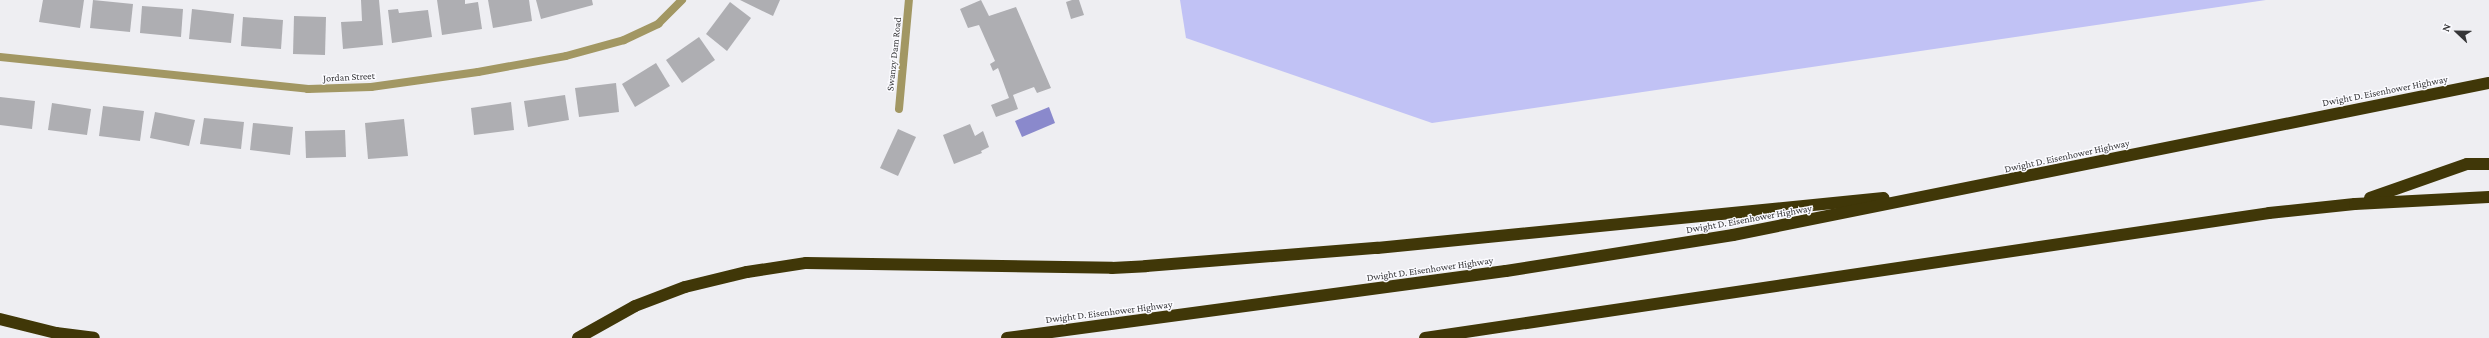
<!DOCTYPE html>
<style>
body{margin:0}
#map{position:relative;width:2489px;height:338px;overflow:hidden;background:#eeeef2;font-family:"Crimson Pro",serif}
div>[style]{position:absolute}
.green>*{inset:0;background:#c1c2f5}
.water>*{inset:0;background:#8a89cc}
.building>*{inset:0;background:#aeaeb2}
.minor>*{height:8px;margin:-4px;padding:0 4px;transform-origin:4px;border-radius:4px;background:#a29763}
.motorway>*{height:12px;margin:-6px;padding:0 6px;transform-origin:6px;border-radius:6px;background:#403708}
span{translate:-50% -50%;white-space:nowrap;text-align:center;line-height:1.15;-webkit-text-stroke:3px #fbfbff;paint-order:stroke}
.street-label{font-size:10px;color:#353537}
.north{position:absolute;left:2437px;top:12px;width:40px;height:40px;-webkit-text-stroke:3px #fbfbff;paint-order:stroke;rotate:292deg;font-size:11px;font-weight:700;line-height:16px;text-align:center;color:#353537}
.north::after{content:'';display:block;margin:auto;width:14px;height:18px;background:#353537;clip-path:polygon(50% 0,100% 100%,50% 72%,0 100%)}
</style>
<div id="map">
<div class="green">
<div style="clip-path:polygon(1180px 0,2266px 0,1432px 123px,1186px 38px)"></div>
</div>
<div class="water">
<div style="clip-path:polygon(1049px 107px,1055px 123px,1022px 137px,1015px 121px)"></div>
</div>
<div class="building">
<div style="clip-path:polygon(43px 0,84px 0,80px 28px,39px 22px)"></div>
<div style="clip-path:polygon(93px 0,133px 4px,130px 32px,90px 28px)"></div>
<div style="clip-path:polygon(361px 0,379px 0,383px 45px,343px 49px,341px 22px,362px 21px)"></div>
<div style="clip-path:polygon(437px 0,465px 0,465px 4px,478px 2px,482px 29px,442px 35px)"></div>
<div style="clip-path:polygon(488px 0,529px 0,532px 21px,493px 28px)"></div>
<div style="clip-path:polygon(536px 0,592px 0,593px 5px,541px 19px)"></div>
<div style="clip-path:polygon(740px 0,780px 0,773px 16px)"></div>
<div style="clip-path:polygon(981px 0,989px 16px,1016px 7px,1051px 88px,1037px 93px,1034px 87px,1013px 95px,1018px 109px,996px 117px,991px 105px,1009px 98px,998px 68px,993px 71px,990px 64px,995px 61px,979px 25px,968px 28px,960px 9px)"></div>
<div style="clip-path:polygon(1072px 0,1079px 0,1084px 15px,1071px 19px,1066px 2px)"></div>
<div style="clip-path:polygon(730px 2px,751px 18px,727px 51px,706px 34px)"></div>
<div style="clip-path:polygon(142px 6px,183px 9px,181px 37px,140px 33px)"></div>
<div style="clip-path:polygon(192px 9px,234px 14px,231px 43px,189px 39px)"></div>
<div style="clip-path:polygon(398px 9px,399px 13px,428px 10px,432px 37px,392px 43px,388px 10px)"></div>
<div style="clip-path:polygon(294px 16px,326px 17px,325px 55px,293px 54px)"></div>
<div style="clip-path:polygon(243px 17px,283px 20px,281px 49px,241px 46px)"></div>
<div style="clip-path:polygon(699px 37px,715px 60px,682px 83px,666px 60px)"></div>
<div style="clip-path:polygon(656px 63px,670px 86px,635px 107px,622px 84px)"></div>
<div style="clip-path:polygon(616px 83px,619px 112px,579px 117px,575px 88px)"></div>
<div style="clip-path:polygon(565px 95px,569px 120px,528px 127px,524px 101px)"></div>
<div style="clip-path:polygon(0 97px,35px 101px,32px 129px,0 125px)"></div>
<div style="clip-path:polygon(511px 102px,514px 130px,474px 135px,471px 108px)"></div>
<div style="clip-path:polygon(52px 103px,91px 109px,87px 135px,48px 130px)"></div>
<div style="clip-path:polygon(103px 106px,144px 111px,140px 141px,99px 136px)"></div>
<div style="clip-path:polygon(155px 112px,195px 120px,189px 146px,150px 138px)"></div>
<div style="clip-path:polygon(204px 118px,244px 122px,241px 149px,200px 144px)"></div>
<div style="clip-path:polygon(404px 119px,408px 156px,368px 159px,365px 123px)"></div>
<div style="clip-path:polygon(253px 123px,293px 127px,290px 155px,250px 150px)"></div>
<div style="clip-path:polygon(970px 124px,975px 136px,983px 131px,989px 147px,981px 151px,982px 153px,954px 164px,943px 135px)"></div>
<div style="clip-path:polygon(898px 129px,916px 137px,898px 176px,880px 168px)"></div>
<div style="clip-path:polygon(345px 130px,346px 157px,306px 158px,305px 131px)"></div>
</div>
<div class="minor">
<div style="left:0;top:57px;width:310px;rotate:5.9deg"></div>
<div style="left:308px;top:89px;width:63px;rotate:-1.8deg"></div>
<div style="left:371px;top:87px;width:108px;rotate:-8deg"></div>
<div style="left:478px;top:72px;width:89px;rotate:-10.3deg"></div>
<div style="left:566px;top:56px;width:60px;rotate:-15.4deg"></div>
<div style="left:624px;top:40px;width:38px;rotate:-25deg"></div>
<div style="left:658px;top:24px;width:34px;rotate:-45deg"></div>
<div style="left:899px;top:109px;width:109px;rotate:-84.8deg"></div>
</div>
<div class="motorway">
<div style="left:2370px;top:198px;width:103px;rotate:-19.3deg"></div>
<div style="left:2467px;top:164px;width:22px"></div>
<div style="left:0;top:319px;width:58px;rotate:14deg"></div>
<div style="left:56px;top:333px;width:38px;rotate:7deg"></div>
<div style="left:578px;top:338px;width:65px;rotate:-29.3deg"></div>
<div style="left:635px;top:306px;width:53px;rotate:-20.8deg"></div>
<div style="left:685px;top:287px;width:64px;rotate:-13.6deg"></div>
<div style="left:747px;top:272px;width:60px;rotate:-8.7deg"></div>
<div style="left:806px;top:263px;width:306px;rotate:0.9deg"></div>
<div style="left:1112px;top:268px;width:34px;rotate:-3deg"></div>
<div style="left:1146px;top:266px;width:232px;rotate:-4.5deg"></div>
<div style="left:1377px;top:248px;width:509px;rotate:-5.63deg"></div>
<div style="left:1007px;top:338px;width:503px;rotate:-7.65deg"></div>
<div style="left:1506px;top:271px;width:230px;rotate:-9deg"></div>
<div style="left:1733px;top:235px;width:771px;rotate:-11.37deg"></div>
<div style="left:1425px;top:338px;width:853px;rotate:-8.42deg"></div>
<div style="left:2269px;top:213px;width:86px;rotate:-6deg"></div>
<div style="left:2355px;top:204px;width:134px;rotate:-3deg"></div>
</div>
<div class="street-label">
<span style="left:894px;top:54px;rotate:-84deg">Swanzy Dam Road</span>
<span style="left:349px;top:77px;rotate:-3deg">Jordan Street</span>
<span style="left:2385px;top:91px;rotate:-11deg">Dwight D. Eisenhower Highway</span>
<span style="left:2067px;top:156px;rotate:-12deg">Dwight D. Eisenhower Highway</span>
<span style="left:1749px;top:219px;rotate:-10deg">Dwight D. Eisenhower Highway</span>
<span style="left:1430px;top:269px;rotate:-8deg">Dwight D. Eisenhower Highway</span>
<span style="left:1109px;top:312px;rotate:-7deg">Dwight D. Eisenhower Highway</span>
</div>
<div class="north">N</div>
</div>
